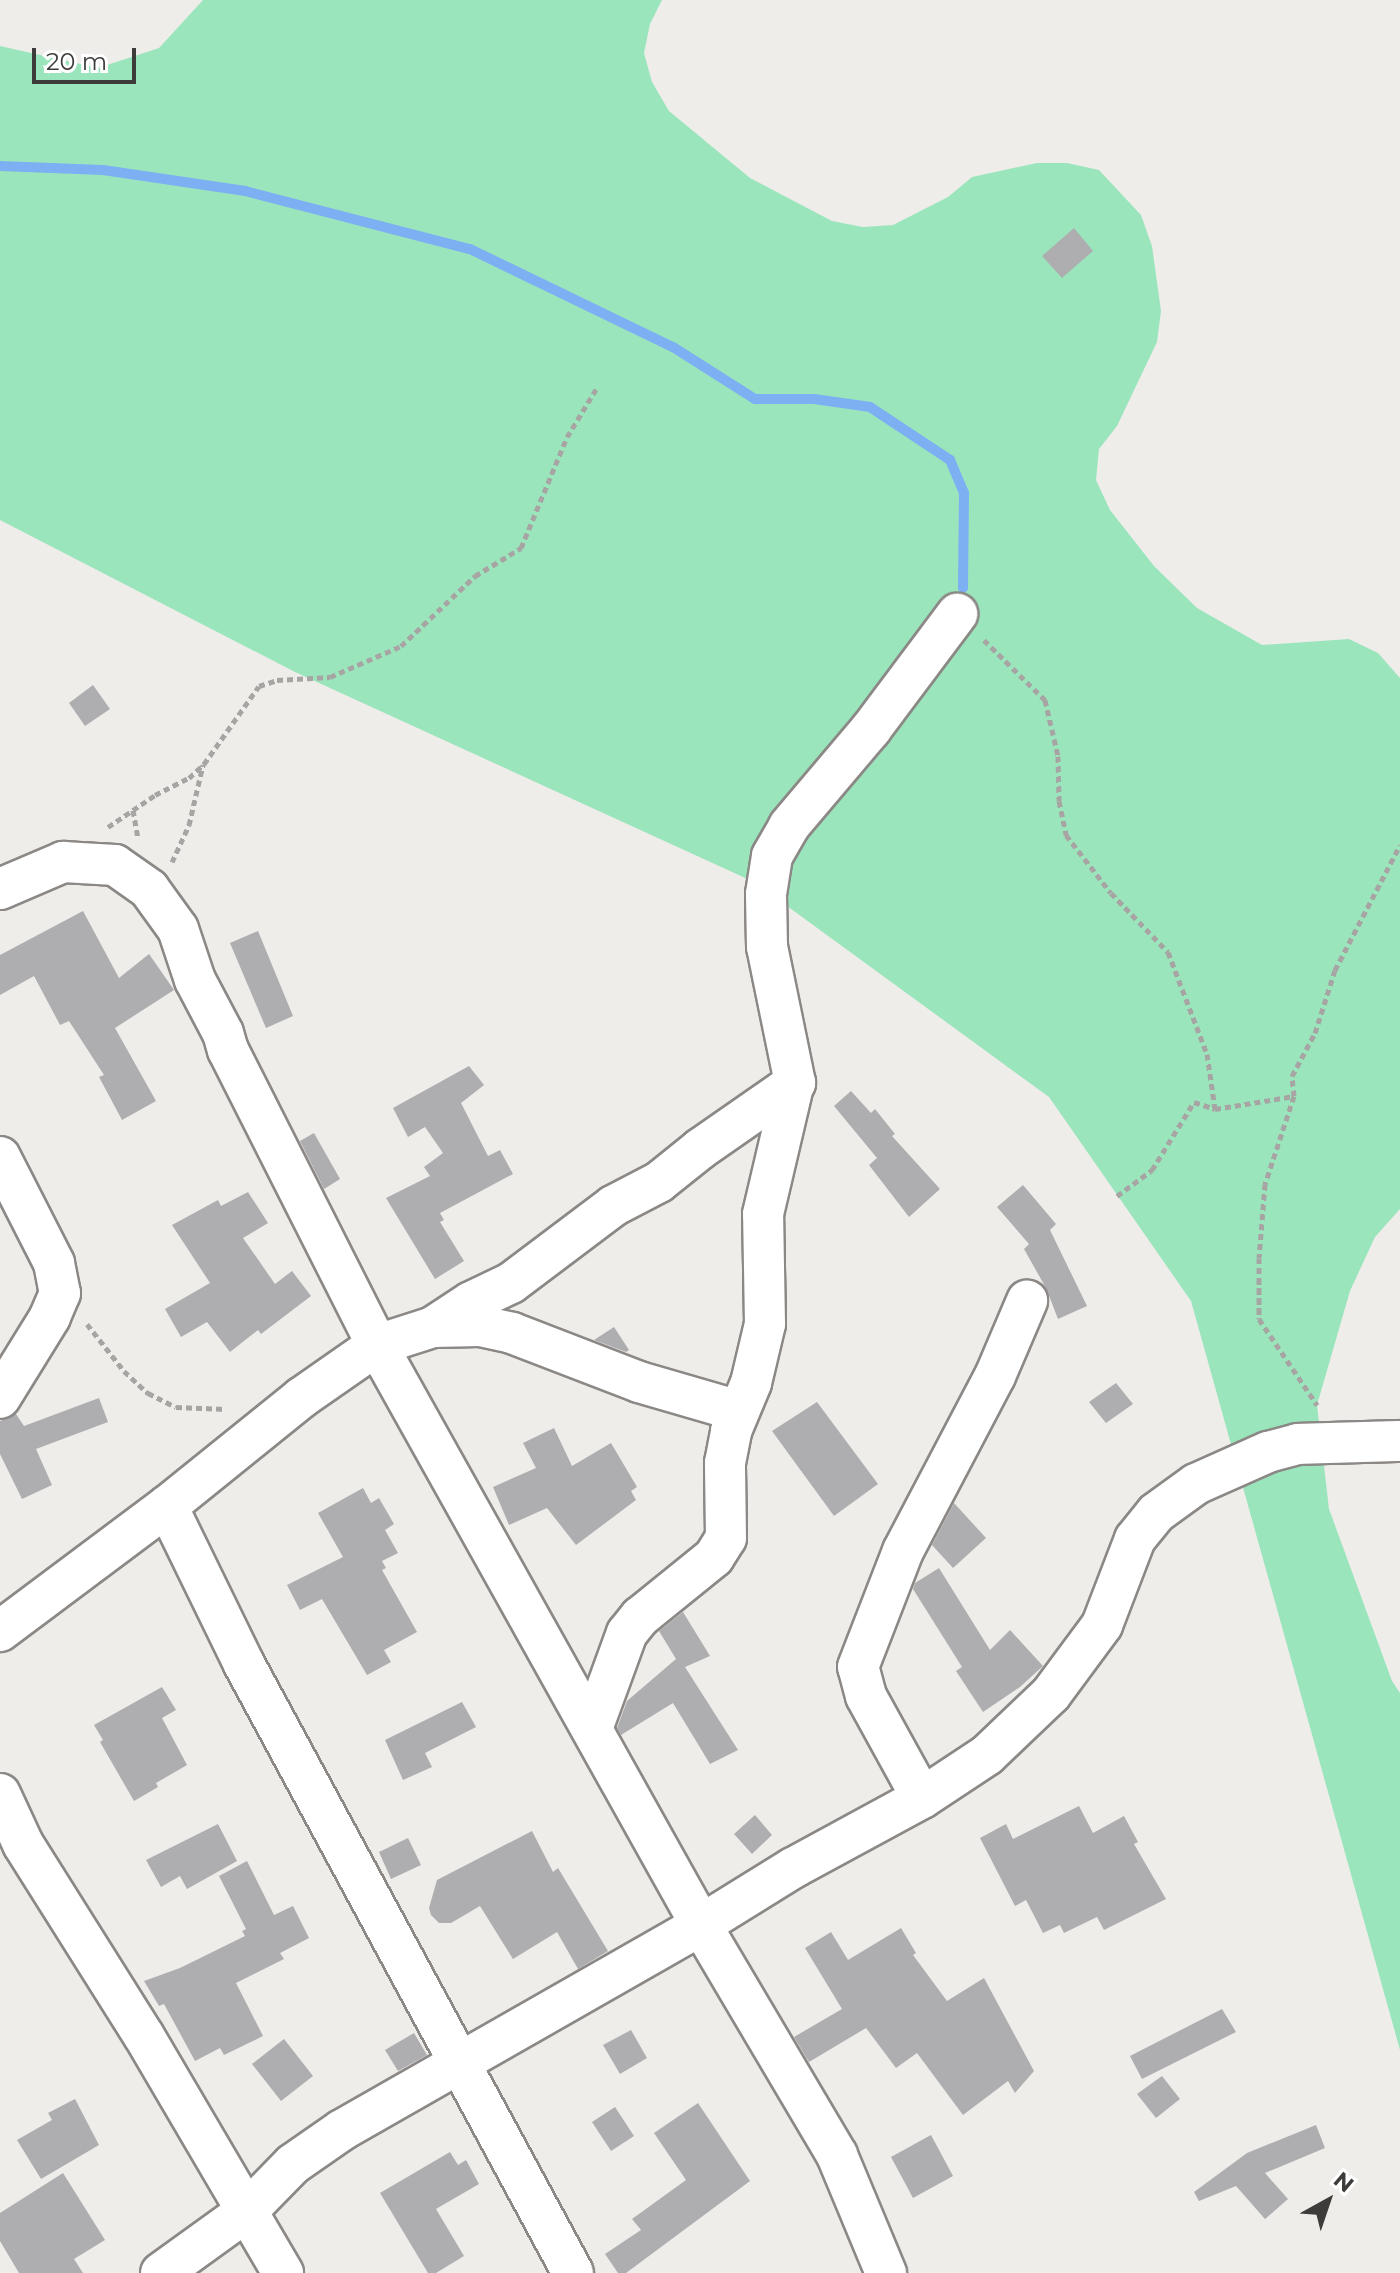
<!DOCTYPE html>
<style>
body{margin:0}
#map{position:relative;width:1400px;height:2273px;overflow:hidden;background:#efedea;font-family:Montserrat,sans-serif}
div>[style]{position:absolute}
.green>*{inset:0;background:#9be5bd}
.stream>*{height:10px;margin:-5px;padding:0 5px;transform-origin:5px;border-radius:5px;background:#7cb0f3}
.building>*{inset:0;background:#aeadb0}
.path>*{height:5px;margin-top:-2.5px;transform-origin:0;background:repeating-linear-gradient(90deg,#a7a5a3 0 6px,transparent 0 10px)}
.roads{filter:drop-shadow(2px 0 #8b8886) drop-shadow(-2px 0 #8b8886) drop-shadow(0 2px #8b8886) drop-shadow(0 -2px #8b8886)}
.street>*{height:40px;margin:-20px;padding:0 20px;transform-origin:20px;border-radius:20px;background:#fff}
span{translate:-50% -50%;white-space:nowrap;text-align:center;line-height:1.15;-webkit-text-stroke:7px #fff;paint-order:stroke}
.north{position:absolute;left:1288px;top:2161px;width:80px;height:80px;-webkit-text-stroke:6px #fff;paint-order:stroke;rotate:40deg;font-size:22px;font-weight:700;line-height:32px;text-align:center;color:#3d3c3b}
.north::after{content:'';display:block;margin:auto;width:28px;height:36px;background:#3d3c3b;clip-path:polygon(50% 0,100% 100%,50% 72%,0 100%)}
.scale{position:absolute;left:32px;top:48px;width:104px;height:36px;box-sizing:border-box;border:4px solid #3d3c3b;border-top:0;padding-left:10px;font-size:24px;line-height:28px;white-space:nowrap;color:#3d3c3b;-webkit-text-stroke:6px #fff;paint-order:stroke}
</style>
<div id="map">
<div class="green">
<div style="clip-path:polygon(203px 0,662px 0,650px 24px,644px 53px,652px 82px,669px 111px,750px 178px,832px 221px,863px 227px,893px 225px,948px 197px,972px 177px,1037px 163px,1067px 163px,1099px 170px,1141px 215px,1152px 246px,1161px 311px,1157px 342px,1117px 426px,1099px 449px,1096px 480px,1110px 510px,1154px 566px,1197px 608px,1262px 645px,1349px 639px,1378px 653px,1400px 678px,1400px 1209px,1375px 1237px,1350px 1291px,1317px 1405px,1329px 1509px,1392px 1681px,1400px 1693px,1400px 2050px,1191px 1301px,1049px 1097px,754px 882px,295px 672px,0 520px,0 46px,98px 68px,159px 48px)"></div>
</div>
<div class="stream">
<div style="left:0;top:166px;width:103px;rotate:2.2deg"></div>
<div style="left:103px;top:170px;width:144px;rotate:8.4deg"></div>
<div style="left:245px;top:191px;width:232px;rotate:14.5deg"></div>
<div style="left:470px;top:249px;width:225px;rotate:25.8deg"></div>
<div style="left:673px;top:347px;width:97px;rotate:32.4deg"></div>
<div style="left:755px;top:399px;width:59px"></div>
<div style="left:814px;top:399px;width:57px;rotate:8.1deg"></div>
<div style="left:870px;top:407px;width:96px;rotate:33.5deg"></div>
<div style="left:950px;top:460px;width:36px;rotate:67deg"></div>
<div style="left:964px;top:493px;width:95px;rotate:90.6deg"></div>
</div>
<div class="building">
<div style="clip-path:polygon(1074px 228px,1093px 251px,1062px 278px,1042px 256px)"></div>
<div style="clip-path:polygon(93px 685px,110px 709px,85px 726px,69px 703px)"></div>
<div style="clip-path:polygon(83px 911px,119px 978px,149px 954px,174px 990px,115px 1028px,156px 1101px,122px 1120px,99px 1077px,104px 1075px,69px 1021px,60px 1025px,34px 976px,0 995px,0 955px)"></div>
<div style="clip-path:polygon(258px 931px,293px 1016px,266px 1028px,230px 943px)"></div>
<div style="clip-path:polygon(469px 1066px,484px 1085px,461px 1103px,488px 1156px,500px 1150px,513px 1174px,440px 1213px,444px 1220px,440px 1222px,464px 1261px,435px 1279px,386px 1198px,430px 1176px,424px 1167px,443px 1153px,425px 1127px,408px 1137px,393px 1108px)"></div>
<div style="clip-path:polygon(851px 1091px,871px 1113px,875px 1109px,895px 1134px,892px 1136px,940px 1189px,909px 1217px,869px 1165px,877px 1158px,834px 1106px)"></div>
<div style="clip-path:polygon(314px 1133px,340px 1179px,324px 1189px,300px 1141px)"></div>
<div style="clip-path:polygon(1023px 1185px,1056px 1224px,1050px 1230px,1087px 1306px,1058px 1319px,1046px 1288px,1024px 1249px,1029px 1244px,997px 1207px)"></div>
<div style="clip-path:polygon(248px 1192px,268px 1223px,243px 1238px,275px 1284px,292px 1271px,311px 1296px,261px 1334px,258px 1330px,230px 1352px,207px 1322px,181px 1337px,165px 1309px,210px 1283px,172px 1225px,218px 1200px,221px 1206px)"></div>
<div style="clip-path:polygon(614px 1327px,629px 1350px,626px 1352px,594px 1340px)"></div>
<div style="clip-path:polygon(1116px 1383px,1133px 1404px,1106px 1423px,1089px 1402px)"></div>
<div style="clip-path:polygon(99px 1398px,108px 1422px,36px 1449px,52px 1485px,22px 1499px,0 1454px,0 1421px,16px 1414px,24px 1426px)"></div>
<div style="clip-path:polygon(817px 1402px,878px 1484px,834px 1516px,772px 1431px)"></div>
<div style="clip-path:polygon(554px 1428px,572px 1466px,611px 1443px,637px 1487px,631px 1491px,636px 1500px,576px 1545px,547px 1508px,509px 1525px,493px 1487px,536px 1468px,523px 1443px)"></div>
<div style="clip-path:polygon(363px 1488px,371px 1503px,379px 1498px,394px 1524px,385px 1530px,398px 1553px,382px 1561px,386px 1568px,382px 1570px,417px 1632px,384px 1650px,391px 1662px,367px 1675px,322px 1599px,300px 1610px,287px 1585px,343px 1557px,318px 1513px)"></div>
<div style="clip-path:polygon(954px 1503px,986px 1538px,953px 1568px,932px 1545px)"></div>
<div style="clip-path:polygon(939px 1568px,990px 1650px,1010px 1630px,1043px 1666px,1020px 1687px,983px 1712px,956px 1671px,962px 1667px,913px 1589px,915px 1583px)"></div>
<div style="clip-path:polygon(683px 1612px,710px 1656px,685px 1667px,738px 1750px,710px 1764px,673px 1703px,621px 1735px,617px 1728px,627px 1701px,676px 1659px,659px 1631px)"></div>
<div style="clip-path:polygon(162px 1687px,176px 1710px,162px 1718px,187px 1765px,156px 1783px,158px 1787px,134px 1801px,100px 1742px,103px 1740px,94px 1725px)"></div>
<div style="clip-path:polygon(462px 1702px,476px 1727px,425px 1753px,432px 1767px,403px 1780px,385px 1740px)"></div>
<div style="clip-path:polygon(1079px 1806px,1093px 1833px,1124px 1816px,1138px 1842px,1134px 1844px,1166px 1899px,1104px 1930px,1097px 1917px,1064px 1933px,1060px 1925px,1043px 1933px,1026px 1900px,1015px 1906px,980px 1838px,1006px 1824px,1013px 1839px)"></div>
<div style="clip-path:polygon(755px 1815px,772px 1835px,752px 1854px,734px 1834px)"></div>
<div style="clip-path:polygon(218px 1824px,237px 1861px,187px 1889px,180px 1876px,161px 1887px,146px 1860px)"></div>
<div style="clip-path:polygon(532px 1831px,553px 1872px,558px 1868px,608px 1951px,578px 1969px,557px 1932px,513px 1959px,480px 1906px,451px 1923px,439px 1923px,431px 1915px,429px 1908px,437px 1880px)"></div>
<div style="clip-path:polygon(408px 1838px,421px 1865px,391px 1879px,379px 1852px)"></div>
<div style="clip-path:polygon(247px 1861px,274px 1915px,293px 1906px,309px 1938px,280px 1953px,284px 1959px,236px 1983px,263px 2036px,224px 2055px,220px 2048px,195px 2061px,164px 2004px,159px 2006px,144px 1981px,180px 1968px,245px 1936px,242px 1931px,246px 1929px,219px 1876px)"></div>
<div style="clip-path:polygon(901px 1928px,916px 1953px,913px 1955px,947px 2001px,984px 1978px,1034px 2071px,1015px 2093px,1008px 2081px,963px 2115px,917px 2053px,896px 2068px,866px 2028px,809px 2062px,794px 2037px,842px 2009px,805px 1948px,831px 1932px,848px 1960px)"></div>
<div style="clip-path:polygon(1222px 2009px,1236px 2032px,1142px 2079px,1130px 2056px)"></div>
<div style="clip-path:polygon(631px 2030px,647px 2058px,620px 2074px,603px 2045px)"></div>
<div style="clip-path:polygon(414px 2033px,427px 2055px,398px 2071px,385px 2050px)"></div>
<div style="clip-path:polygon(284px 2039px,313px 2076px,281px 2101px,252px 2064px)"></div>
<div style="clip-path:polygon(1162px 2076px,1180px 2099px,1156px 2118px,1137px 2094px)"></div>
<div style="clip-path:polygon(75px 2099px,99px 2145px,41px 2179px,17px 2140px,52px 2120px,48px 2113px)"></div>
<div style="clip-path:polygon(698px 2103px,750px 2181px,626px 2273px,618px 2273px,605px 2254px,641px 2230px,632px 2219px,686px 2180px,654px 2133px)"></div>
<div style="clip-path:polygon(615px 2107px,634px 2136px,611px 2151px,592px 2122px)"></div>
<div style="clip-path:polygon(1316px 2125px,1325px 2148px,1265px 2173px,1288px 2199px,1265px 2219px,1236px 2186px,1199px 2201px,1194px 2192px,1247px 2153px)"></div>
<div style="clip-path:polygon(931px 2135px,953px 2176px,913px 2198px,891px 2157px)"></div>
<div style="clip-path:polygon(450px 2152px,458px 2165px,466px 2160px,479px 2184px,436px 2209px,464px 2256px,436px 2273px,428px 2273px,380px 2193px)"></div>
<div style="clip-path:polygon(63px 2173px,105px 2240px,74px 2259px,83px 2273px,19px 2273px,0 2241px,0 2213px)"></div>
</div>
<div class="path">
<div style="left:984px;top:640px;width:86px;rotate:44.5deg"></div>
<div style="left:1045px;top:700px;width:57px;rotate:76.9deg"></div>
<div style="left:1058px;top:756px;width:45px;rotate:88.7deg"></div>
<div style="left:1059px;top:801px;width:35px;rotate:78deg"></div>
<div style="left:1066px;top:835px;width:73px;rotate:52.2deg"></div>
<div style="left:1111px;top:893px;width:82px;rotate:46deg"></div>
<div style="left:1168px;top:952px;width:109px;rotate:69.1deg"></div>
<div style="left:1207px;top:1054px;width:56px;rotate:81.7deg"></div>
<div style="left:133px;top:810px;width:27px;rotate:80deg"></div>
<div style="left:108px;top:827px;width:57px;rotate:-34.2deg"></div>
<div style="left:155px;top:795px;width:38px;rotate:-27deg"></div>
<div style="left:189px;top:778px;width:21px;rotate:-43deg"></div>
<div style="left:204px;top:764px;width:95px;rotate:-54.8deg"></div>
<div style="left:259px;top:686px;width:19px;rotate:-18deg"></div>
<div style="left:277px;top:680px;width:53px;rotate:-3.2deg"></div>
<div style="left:330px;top:677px;width:77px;rotate:-23.6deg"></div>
<div style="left:401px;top:646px;width:102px;rotate:-43.4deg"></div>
<div style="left:475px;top:576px;width:54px;rotate:-31.3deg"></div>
<div style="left:521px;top:548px;width:120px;rotate:-67.5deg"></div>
<div style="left:567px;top:437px;width:60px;rotate:-58.7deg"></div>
<div style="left:172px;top:862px;width:41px;rotate:-65.3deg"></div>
<div style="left:189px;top:825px;width:62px;rotate:-76.9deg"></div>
<div style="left:1294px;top:1096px;width:93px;rotate:108.2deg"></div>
<div style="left:1265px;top:1184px;width:74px;rotate:94.6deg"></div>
<div style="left:1259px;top:1258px;width:61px;rotate:90deg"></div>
<div style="left:1259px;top:1319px;width:104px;rotate:56deg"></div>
<div style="left:1117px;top:1196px;width:44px;rotate:-36.6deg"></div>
<div style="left:1152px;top:1170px;width:80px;rotate:-58.3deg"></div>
<div style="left:1194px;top:1102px;width:22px;rotate:18deg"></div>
<div style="left:1215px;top:1109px;width:80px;rotate:-9.3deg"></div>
<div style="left:1294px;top:1096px;width:20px;rotate:-96deg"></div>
<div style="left:1292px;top:1076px;width:49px;rotate:-61.9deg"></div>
<div style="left:1315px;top:1033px;width:66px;rotate:-72.4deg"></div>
<div style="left:1335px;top:970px;width:141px;rotate:-62.5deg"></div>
<div style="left:87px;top:1324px;width:60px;rotate:51.8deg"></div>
<div style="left:124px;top:1371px;width:33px;rotate:43deg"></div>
<div style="left:148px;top:1393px;width:31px;rotate:27deg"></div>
<div style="left:176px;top:1407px;width:50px;rotate:2.3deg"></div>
</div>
<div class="roads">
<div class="street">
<div style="left:0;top:889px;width:69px;rotate:-23.2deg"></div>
<div style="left:63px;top:862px;width:52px;rotate:3.3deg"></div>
<div style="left:115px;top:865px;width:42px;rotate:35.2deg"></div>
<div style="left:149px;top:889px;width:49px;rotate:54.1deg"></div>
<div style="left:178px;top:929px;width:54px;rotate:71.6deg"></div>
<div style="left:195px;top:980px;width:60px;rotate:62.2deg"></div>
<div style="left:223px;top:1033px;width:18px;rotate:74deg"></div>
<div style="left:228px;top:1050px;width:330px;rotate:63.2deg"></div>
<div style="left:377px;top:1345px;width:93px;rotate:145.1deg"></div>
<div style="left:301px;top:1398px;width:172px;rotate:141.1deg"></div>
<div style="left:167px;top:1506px;width:209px;rotate:143.2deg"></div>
<div style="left:0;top:1157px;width:119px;rotate:63deg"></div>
<div style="left:54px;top:1263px;width:31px;rotate:79deg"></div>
<div style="left:60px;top:1293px;width:26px;rotate:113deg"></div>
<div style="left:50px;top:1317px;width:95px;rotate:121.7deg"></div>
<div style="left:433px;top:1327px;width:47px;rotate:-1.2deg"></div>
<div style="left:480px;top:1326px;width:33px;rotate:12deg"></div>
<div style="left:512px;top:1333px;width:136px;rotate:21.1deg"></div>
<div style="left:639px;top:1382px;width:104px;rotate:16.2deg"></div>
<div style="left:167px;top:1506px;width:176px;rotate:64deg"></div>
<div style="left:244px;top:1664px;width:692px;rotate:61.62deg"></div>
<div style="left:592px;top:1729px;width:102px;rotate:-70deg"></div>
<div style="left:627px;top:1633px;width:21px;rotate:-51deg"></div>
<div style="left:640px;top:1617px;width:95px;rotate:-39deg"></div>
<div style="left:714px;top:1557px;width:22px;rotate:-58deg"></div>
<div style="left:726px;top:1538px;width:75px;rotate:-90.8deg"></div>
<div style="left:725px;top:1463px;width:33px;rotate:-79deg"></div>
<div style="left:731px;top:1431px;width:52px;rotate:-67.4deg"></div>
<div style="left:751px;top:1383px;width:61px;rotate:-76.7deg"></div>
<div style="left:765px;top:1324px;width:110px;rotate:-91deg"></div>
<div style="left:763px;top:1214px;width:131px;rotate:-76.8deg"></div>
<div style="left:0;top:1794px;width:55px;rotate:65.3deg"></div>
<div style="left:23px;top:1844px;width:227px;rotate:57.8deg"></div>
<div style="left:144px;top:2036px;width:275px;rotate:59.6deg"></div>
<div style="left:922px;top:1798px;width:116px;rotate:-118.8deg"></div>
<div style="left:866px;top:1696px;width:30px;rotate:-105deg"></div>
<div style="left:858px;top:1667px;width:124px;rotate:-68.8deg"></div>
<div style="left:903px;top:1551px;width:198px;rotate:-62.3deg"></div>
<div style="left:995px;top:1376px;width:82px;rotate:-66.9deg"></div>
<div style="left:161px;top:2273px;width:106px;rotate:-35.8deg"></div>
<div style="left:247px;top:2211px;width:66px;rotate:-45.6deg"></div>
<div style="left:293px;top:2164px;width:60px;rotate:-34.8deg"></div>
<div style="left:342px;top:2130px;width:413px;rotate:-29.7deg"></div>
<div style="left:701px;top:1925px;width:108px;rotate:-31.8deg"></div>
<div style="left:793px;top:1868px;width:147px;rotate:-28.5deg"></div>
<div style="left:922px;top:1798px;width:78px;rotate:-33.5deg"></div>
<div style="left:987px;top:1755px;width:88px;rotate:-43.6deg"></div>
<div style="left:1051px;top:1694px;width:86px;rotate:-53.5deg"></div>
<div style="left:1102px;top:1625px;width:92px;rotate:-69deg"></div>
<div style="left:1135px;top:1539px;width:33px;rotate:-51deg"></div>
<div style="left:1156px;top:1513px;width:49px;rotate:-35.9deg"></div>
<div style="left:1196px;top:1484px;width:79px;rotate:-24deg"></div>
<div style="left:1268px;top:1452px;width:31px;rotate:-15deg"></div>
<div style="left:1298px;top:1444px;width:102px;rotate:-1.7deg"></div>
<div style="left:886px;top:2273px;width:128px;rotate:-112.6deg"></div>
<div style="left:837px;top:2155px;width:267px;rotate:-120.6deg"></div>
<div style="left:701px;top:1925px;width:664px;rotate:-119.19deg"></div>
<div style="left:377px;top:1345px;width:59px;rotate:-17.8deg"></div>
<div style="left:433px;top:1327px;width:45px;rotate:-33.3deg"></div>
<div style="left:471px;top:1302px;width:44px;rotate:-25.4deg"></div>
<div style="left:511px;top:1283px;width:128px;rotate:-37deg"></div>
<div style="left:613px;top:1206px;width:52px;rotate:-27.6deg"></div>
<div style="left:659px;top:1182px;width:53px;rotate:-38.8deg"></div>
<div style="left:700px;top:1149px;width:116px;rotate:-34.8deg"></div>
<div style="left:795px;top:1083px;width:139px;rotate:-101.6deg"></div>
<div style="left:767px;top:947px;width:53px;rotate:-91.1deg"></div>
<div style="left:766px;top:894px;width:38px;rotate:-81deg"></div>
<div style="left:772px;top:856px;width:34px;rotate:-60deg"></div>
<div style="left:789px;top:826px;width:127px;rotate:-49.8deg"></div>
<div style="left:871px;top:729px;width:144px;rotate:-53.2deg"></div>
</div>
</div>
<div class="north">N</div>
<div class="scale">20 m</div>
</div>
